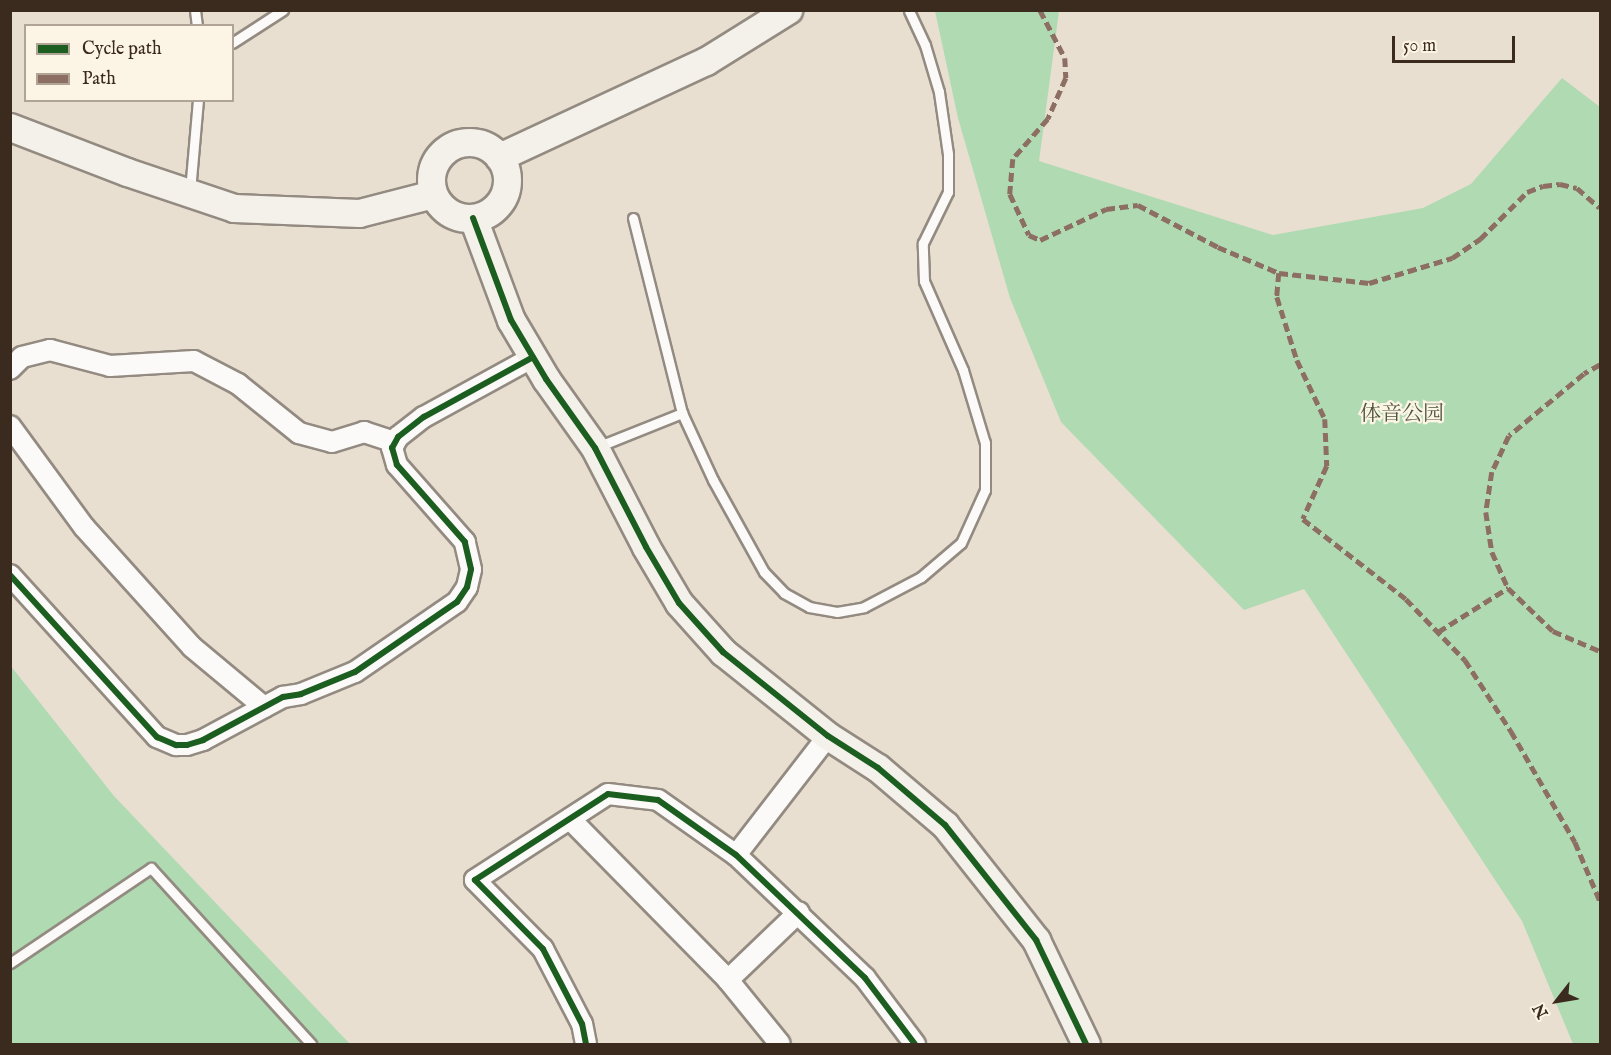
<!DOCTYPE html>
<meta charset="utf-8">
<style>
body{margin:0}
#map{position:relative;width:1611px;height:1055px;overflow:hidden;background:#e8dfd0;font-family:"IM FELL English","Noto Serif SC",serif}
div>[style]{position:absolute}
.green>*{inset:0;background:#b0dab2}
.roads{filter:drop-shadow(2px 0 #938b81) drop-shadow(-2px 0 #938b81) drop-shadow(0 2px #938b81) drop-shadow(0 -2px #938b81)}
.lane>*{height:9px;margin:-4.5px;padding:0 4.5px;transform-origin:4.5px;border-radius:4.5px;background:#fcfaf8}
.street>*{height:20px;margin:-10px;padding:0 10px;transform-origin:10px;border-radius:10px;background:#fcfaf8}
.secondary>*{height:27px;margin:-13.5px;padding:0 13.5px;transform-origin:13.5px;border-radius:13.5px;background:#f4f0ea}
.secondary>.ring{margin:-13.5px;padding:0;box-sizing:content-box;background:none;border:27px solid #f4f0ea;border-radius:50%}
.quiet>*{height:4.5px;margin-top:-2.25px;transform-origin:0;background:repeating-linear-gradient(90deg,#8d6e63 0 9px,transparent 0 13.5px)}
.cycleway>*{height:6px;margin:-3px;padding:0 3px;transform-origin:3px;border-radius:3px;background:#1b5e20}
span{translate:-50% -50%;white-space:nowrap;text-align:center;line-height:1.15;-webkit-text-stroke:4.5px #fcf5e5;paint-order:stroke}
.park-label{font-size:21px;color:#4d553d}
.frame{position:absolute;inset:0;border:12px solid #3b2a1e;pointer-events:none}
.legend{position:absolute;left:24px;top:24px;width:210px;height:78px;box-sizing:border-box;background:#fcf5e5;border:2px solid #afa495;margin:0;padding:8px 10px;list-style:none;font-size:18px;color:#3b2a1e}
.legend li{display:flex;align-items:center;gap:12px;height:30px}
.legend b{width:30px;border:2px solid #afa495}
.north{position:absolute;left:1527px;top:971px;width:60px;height:60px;-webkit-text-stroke:4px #fcf5e5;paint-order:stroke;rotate:239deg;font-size:16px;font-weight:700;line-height:24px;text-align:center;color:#3b2a1e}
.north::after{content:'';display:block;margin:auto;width:21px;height:27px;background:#3b2a1e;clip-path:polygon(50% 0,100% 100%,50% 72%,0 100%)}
.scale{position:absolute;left:1392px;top:36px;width:123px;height:27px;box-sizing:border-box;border:3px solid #3b2a1e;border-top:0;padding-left:8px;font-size:18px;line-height:21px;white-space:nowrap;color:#3b2a1e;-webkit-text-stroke:4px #fcf5e5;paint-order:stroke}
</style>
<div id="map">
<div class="green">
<div style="clip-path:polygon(935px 11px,1059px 11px,1039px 161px,1273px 235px,1423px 208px,1471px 184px,1562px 78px,1600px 107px,1600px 1044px,1573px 1044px,1522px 921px,1304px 589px,1244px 610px,1061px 422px,1010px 298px,958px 118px)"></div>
<div style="clip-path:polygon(10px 665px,114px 796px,350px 1044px,11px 1044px)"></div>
</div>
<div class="roads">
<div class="lane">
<div style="left:195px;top:10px;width:16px;rotate:83deg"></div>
<div style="left:232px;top:43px;width:61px;rotate:-32.9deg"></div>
<div style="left:190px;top:191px;width:91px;rotate:-85deg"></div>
<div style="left:633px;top:218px;width:201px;rotate:75.9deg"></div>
<div style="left:597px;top:447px;width:92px;rotate:-21.8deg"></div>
<div style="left:682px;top:413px;width:74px;rotate:65.2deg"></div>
<div style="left:713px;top:480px;width:105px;rotate:61deg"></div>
<div style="left:764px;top:572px;width:29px;rotate:46deg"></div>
<div style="left:784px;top:593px;width:29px;rotate:29deg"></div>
<div style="left:809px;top:607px;width:28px;rotate:10deg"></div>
<div style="left:837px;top:612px;width:27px;rotate:-10deg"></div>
<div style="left:864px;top:607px;width:64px;rotate:-27.8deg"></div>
<div style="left:921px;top:577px;width:52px;rotate:-40.4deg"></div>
<div style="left:961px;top:543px;width:58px;rotate:-65.6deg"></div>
<div style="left:985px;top:490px;width:47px;rotate:-90deg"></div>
<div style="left:985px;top:443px;width:76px;rotate:-106.8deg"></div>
<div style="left:963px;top:370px;width:97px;rotate:-113.7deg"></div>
<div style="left:924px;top:281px;width:38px;rotate:-92deg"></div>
<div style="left:923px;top:243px;width:57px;rotate:-63.9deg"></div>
<div style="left:948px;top:192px;width:38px;rotate:-90deg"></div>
<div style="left:948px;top:154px;width:63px;rotate:-98.3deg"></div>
<div style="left:939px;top:92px;width:49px;rotate:-106.6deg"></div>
<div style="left:925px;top:45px;width:38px;rotate:-115deg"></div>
<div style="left:10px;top:963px;width:170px;rotate:-34deg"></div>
<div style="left:151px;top:868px;width:238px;rotate:47.7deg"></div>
</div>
<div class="street">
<div style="left:10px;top:369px;width:17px;rotate:-45deg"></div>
<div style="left:22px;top:357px;width:29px;rotate:-14deg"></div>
<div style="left:50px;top:350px;width:62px;rotate:14.9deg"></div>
<div style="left:110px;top:366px;width:84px;rotate:-3.4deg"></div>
<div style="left:194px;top:361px;width:50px;rotate:27.6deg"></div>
<div style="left:238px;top:384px;width:78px;rotate:38.8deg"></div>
<div style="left:299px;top:433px;width:34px;rotate:15deg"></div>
<div style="left:332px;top:442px;width:34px;rotate:-17deg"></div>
<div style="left:364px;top:432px;width:32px;rotate:18deg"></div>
<div style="left:10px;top:426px;width:125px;rotate:53.8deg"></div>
<div style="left:84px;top:527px;width:161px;rotate:48deg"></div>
<div style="left:192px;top:647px;width:94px;rotate:39.8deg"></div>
<div style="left:10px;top:575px;width:219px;rotate:47.8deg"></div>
<div style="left:157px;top:737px;width:21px;rotate:23deg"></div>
<div style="left:176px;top:745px;width:11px"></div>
<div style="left:187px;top:745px;width:17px;rotate:-17deg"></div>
<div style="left:203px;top:740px;width:91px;rotate:-28.3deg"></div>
<div style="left:283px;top:697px;width:18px;rotate:-9deg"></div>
<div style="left:301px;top:694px;width:58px;rotate:-22.2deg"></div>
<div style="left:355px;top:672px;width:124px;rotate:-34.5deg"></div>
<div style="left:457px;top:602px;width:18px;rotate:-56deg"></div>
<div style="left:467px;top:587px;width:18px;rotate:-77deg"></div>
<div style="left:471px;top:569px;width:28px;rotate:-103deg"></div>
<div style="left:465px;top:542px;width:103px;rotate:-131.4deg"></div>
<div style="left:397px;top:465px;width:18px;rotate:-106deg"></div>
<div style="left:392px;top:448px;width:13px;rotate:-61deg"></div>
<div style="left:398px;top:437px;width:33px;rotate:-38deg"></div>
<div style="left:424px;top:417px;width:124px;rotate:-28.8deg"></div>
<div style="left:570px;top:819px;width:226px;rotate:45.5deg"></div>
<div style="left:728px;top:980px;width:82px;rotate:50.9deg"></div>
<div style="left:736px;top:855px;width:150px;rotate:-52.3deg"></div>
<div style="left:728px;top:980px;width:98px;rotate:-43.8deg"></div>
<div style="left:586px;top:1044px;width:20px;rotate:-101deg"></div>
<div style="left:582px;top:1024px;width:85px;rotate:-117.5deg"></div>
<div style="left:543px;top:949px;width:97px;rotate:-134.6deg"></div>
<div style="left:475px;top:880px;width:158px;rotate:-32.9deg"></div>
<div style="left:608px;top:794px;width:50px;rotate:6.8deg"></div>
<div style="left:658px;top:800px;width:95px;rotate:35.2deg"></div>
<div style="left:736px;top:855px;width:178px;rotate:43.6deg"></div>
<div style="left:865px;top:978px;width:83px;rotate:52.9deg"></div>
</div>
<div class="secondary">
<div style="left:10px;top:127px;width:125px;rotate:21deg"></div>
<div style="left:127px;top:172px;width:113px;rotate:18.6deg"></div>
<div style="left:234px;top:208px;width:125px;rotate:2.3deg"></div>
<div style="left:359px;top:213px;width:76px;rotate:-14.4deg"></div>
<div class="ring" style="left:431px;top:142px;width:49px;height:49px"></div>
<div style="left:499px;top:157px;width:228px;rotate:-24.9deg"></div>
<div style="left:706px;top:61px;width:97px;rotate:-31.9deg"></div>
<div style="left:473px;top:218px;width:109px;rotate:69.6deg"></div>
<div style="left:511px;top:320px;width:69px;rotate:59.3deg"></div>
<div style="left:546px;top:379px;width:85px;rotate:54.6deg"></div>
<div style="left:595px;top:448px;width:111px;rotate:62.7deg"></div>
<div style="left:646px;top:547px;width:65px;rotate:59.5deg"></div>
<div style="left:679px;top:603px;width:66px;rotate:48.1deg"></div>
<div style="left:723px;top:652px;width:134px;rotate:38.7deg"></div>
<div style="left:828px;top:736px;width:59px;rotate:32.6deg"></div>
<div style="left:878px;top:768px;width:88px;rotate:40.4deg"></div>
<div style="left:945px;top:825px;width:147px;rotate:51.6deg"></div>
<div style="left:1036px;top:940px;width:115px;rotate:64.3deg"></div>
</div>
</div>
<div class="quiet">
<div style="left:1040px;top:10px;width:54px;rotate:62.5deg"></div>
<div style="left:1065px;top:58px;width:20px;rotate:87deg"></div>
<div style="left:1066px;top:78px;width:45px;rotate:113.7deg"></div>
<div style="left:1048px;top:119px;width:53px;rotate:131.2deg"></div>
<div style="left:1013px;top:159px;width:35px;rotate:95deg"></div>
<div style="left:1010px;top:194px;width:45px;rotate:65.1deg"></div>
<div style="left:1029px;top:235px;width:12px;rotate:24deg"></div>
<div style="left:1040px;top:240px;width:73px;rotate:-25.2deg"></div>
<div style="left:1106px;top:209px;width:32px;rotate:-7deg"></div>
<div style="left:1138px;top:205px;width:90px;rotate:27.7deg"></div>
<div style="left:1218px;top:247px;width:66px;rotate:23.1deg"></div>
<div style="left:1279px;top:273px;width:91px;rotate:6.3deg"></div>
<div style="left:1369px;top:283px;width:87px;rotate:-16.8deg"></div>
<div style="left:1452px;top:258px;width:34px;rotate:-34deg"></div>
<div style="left:1480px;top:239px;width:66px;rotate:-45deg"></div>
<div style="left:1527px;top:192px;width:17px;rotate:-21deg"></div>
<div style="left:1543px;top:186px;width:17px;rotate:-7deg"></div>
<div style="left:1560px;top:184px;width:17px;rotate:13deg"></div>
<div style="left:1577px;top:188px;width:30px;rotate:41deg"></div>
<div style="left:1279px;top:273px;width:24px;rotate:95deg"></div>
<div style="left:1277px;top:297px;width:66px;rotate:72.4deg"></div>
<div style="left:1297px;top:360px;width:65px;rotate:64.6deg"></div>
<div style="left:1325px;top:419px;width:47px;rotate:87.6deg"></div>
<div style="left:1327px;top:466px;width:58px;rotate:114.4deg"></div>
<div style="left:1303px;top:519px;width:130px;rotate:37.8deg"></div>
<div style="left:1406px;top:599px;width:85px;rotate:46deg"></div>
<div style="left:1465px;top:660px;width:85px;rotate:57.1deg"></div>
<div style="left:1511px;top:731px;width:128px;rotate:60deg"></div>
<div style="left:1575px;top:842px;width:64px;rotate:67deg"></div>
<div style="left:1600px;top:365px;width:18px;rotate:151deg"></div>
<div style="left:1584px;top:374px;width:97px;rotate:140.4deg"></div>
<div style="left:1509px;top:436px;width:40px;rotate:115deg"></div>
<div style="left:1492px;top:472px;width:40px;rotate:98.5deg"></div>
<div style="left:1486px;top:512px;width:40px;rotate:81.5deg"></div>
<div style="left:1492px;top:552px;width:39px;rotate:66deg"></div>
<div style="left:1508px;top:588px;width:62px;rotate:43.7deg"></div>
<div style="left:1553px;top:631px;width:51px;rotate:23.1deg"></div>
<div style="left:1438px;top:632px;width:83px;rotate:-32.2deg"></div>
</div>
<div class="cycleway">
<div style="left:473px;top:218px;width:109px;rotate:69.6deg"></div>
<div style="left:511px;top:320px;width:69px;rotate:59.3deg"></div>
<div style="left:546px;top:379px;width:85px;rotate:54.6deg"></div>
<div style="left:595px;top:448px;width:111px;rotate:62.7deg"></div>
<div style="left:646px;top:547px;width:65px;rotate:59.5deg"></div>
<div style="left:679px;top:603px;width:66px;rotate:48.1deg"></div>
<div style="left:723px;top:652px;width:134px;rotate:38.7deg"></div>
<div style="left:828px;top:736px;width:59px;rotate:32.6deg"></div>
<div style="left:878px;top:768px;width:88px;rotate:40.4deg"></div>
<div style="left:945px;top:825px;width:147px;rotate:51.6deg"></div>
<div style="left:1036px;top:940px;width:115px;rotate:64.3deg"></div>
<div style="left:10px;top:575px;width:219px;rotate:47.8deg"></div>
<div style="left:157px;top:737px;width:21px;rotate:23deg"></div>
<div style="left:176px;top:745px;width:11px"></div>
<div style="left:187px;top:745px;width:17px;rotate:-17deg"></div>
<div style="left:203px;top:740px;width:91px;rotate:-28.3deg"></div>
<div style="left:283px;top:697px;width:18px;rotate:-9deg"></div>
<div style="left:301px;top:694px;width:58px;rotate:-22.2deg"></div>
<div style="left:355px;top:672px;width:124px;rotate:-34.5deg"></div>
<div style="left:457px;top:602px;width:18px;rotate:-56deg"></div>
<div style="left:467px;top:587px;width:18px;rotate:-77deg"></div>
<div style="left:471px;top:569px;width:28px;rotate:-103deg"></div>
<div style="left:465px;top:542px;width:103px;rotate:-131.4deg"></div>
<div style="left:397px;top:465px;width:18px;rotate:-106deg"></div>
<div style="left:392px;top:448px;width:13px;rotate:-61deg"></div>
<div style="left:398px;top:437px;width:33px;rotate:-38deg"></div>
<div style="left:424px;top:417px;width:124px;rotate:-28.8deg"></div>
<div style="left:586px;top:1044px;width:20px;rotate:-101deg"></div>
<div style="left:582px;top:1024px;width:85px;rotate:-117.5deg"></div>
<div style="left:543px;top:949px;width:97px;rotate:-134.6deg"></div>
<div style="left:475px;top:880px;width:158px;rotate:-32.9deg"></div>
<div style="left:608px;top:794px;width:50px;rotate:6.8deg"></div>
<div style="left:658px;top:800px;width:95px;rotate:35.2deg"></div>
<div style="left:736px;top:855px;width:178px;rotate:43.6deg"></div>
<div style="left:865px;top:978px;width:83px;rotate:52.9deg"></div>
</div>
<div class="park-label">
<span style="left:1402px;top:415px">体音公园</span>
</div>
<div class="frame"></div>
<ul class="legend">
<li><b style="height:8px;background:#1b5e20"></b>Cycle path</li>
<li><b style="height:8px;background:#8d6e63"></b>Path</li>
</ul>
<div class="north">N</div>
<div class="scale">50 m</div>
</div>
